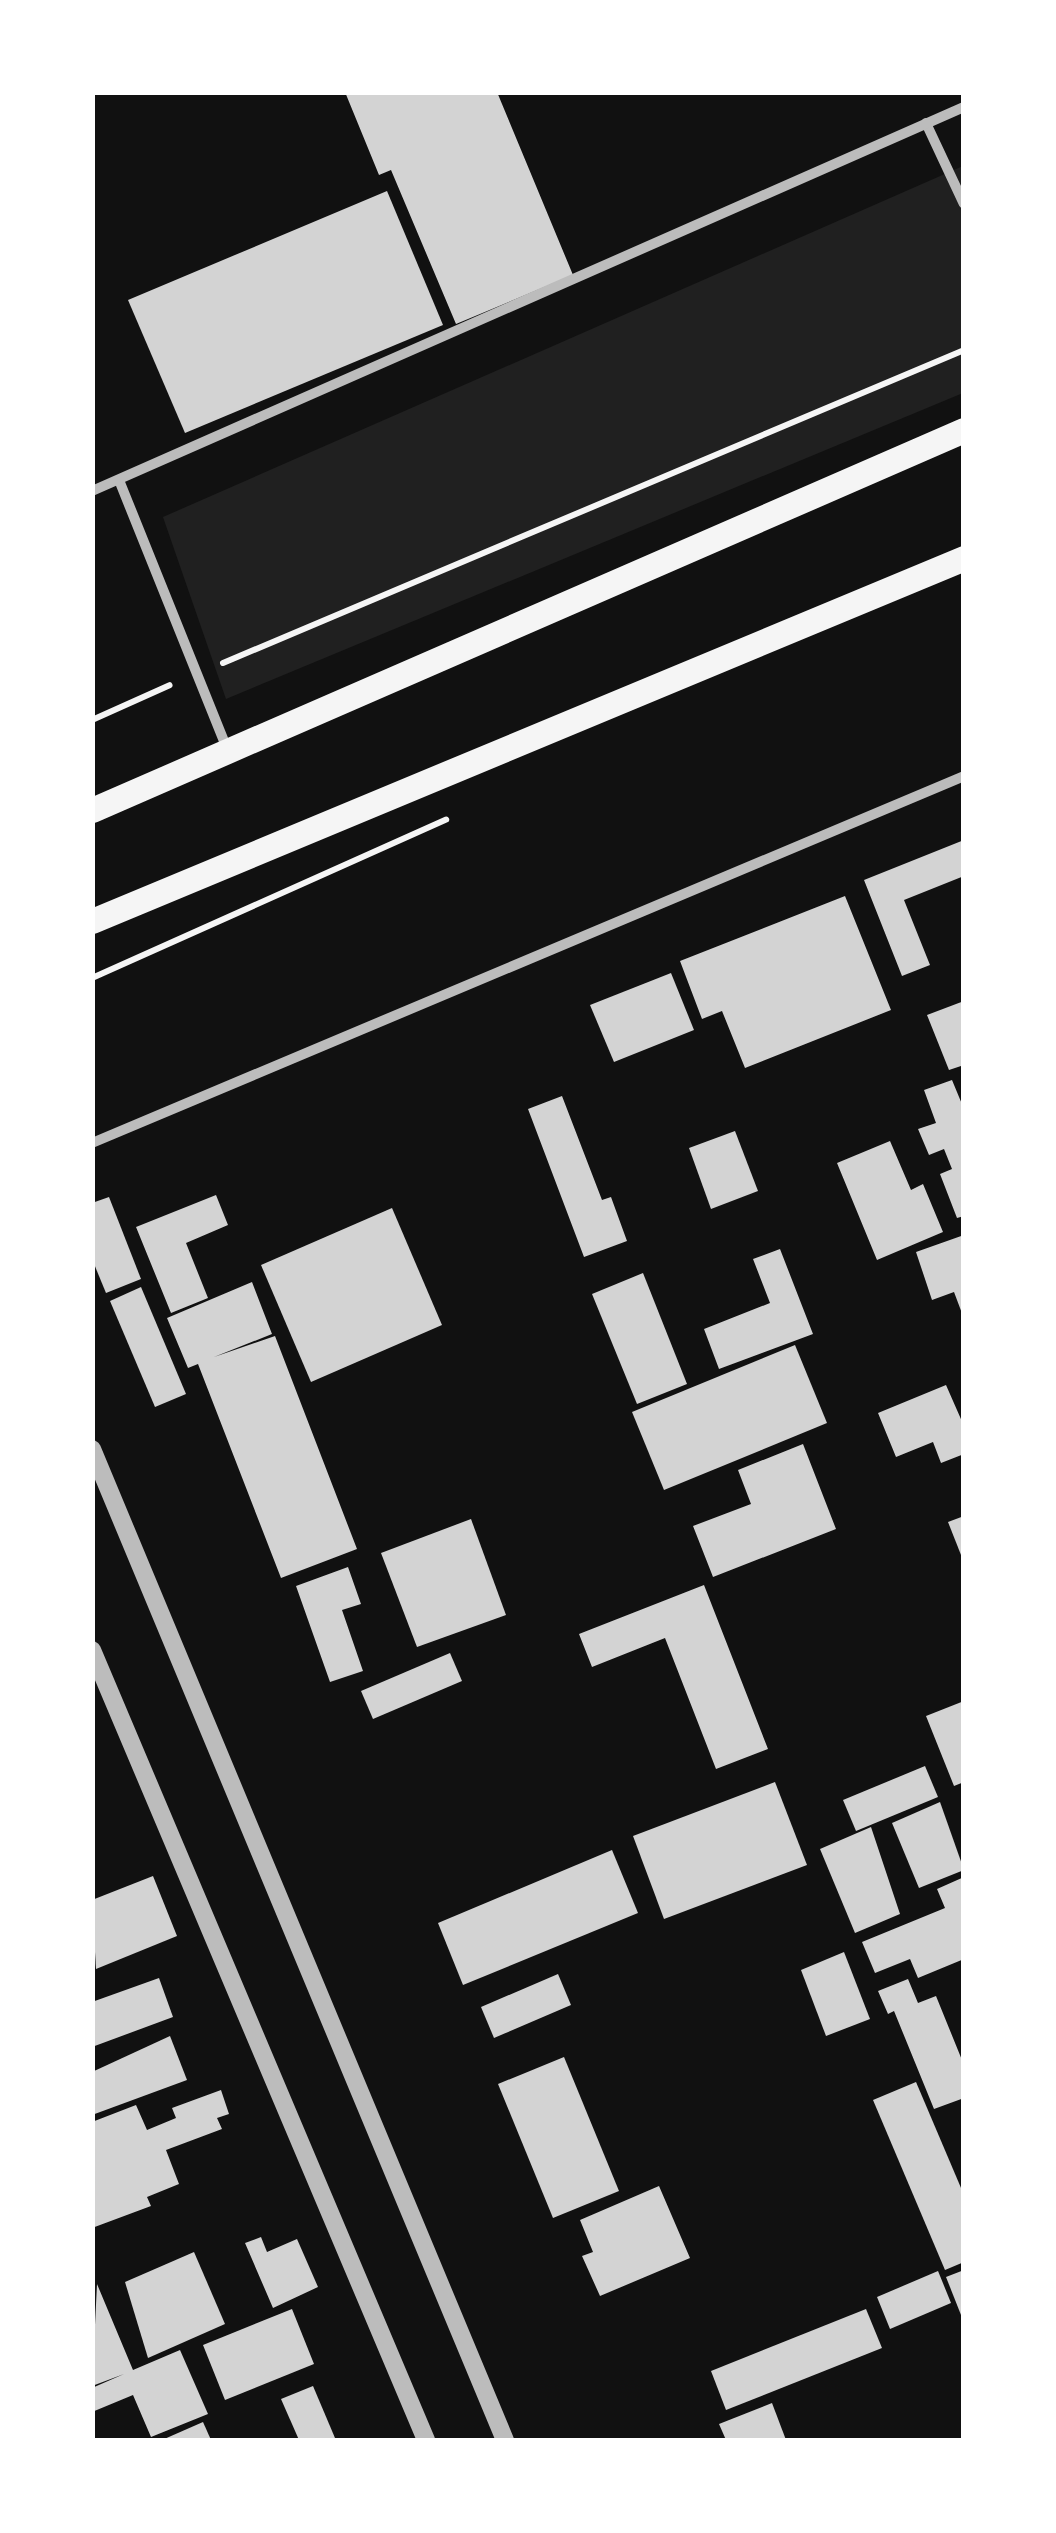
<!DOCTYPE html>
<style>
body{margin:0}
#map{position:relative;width:1056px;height:2533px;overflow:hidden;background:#111;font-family:Spectral,serif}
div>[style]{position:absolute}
.green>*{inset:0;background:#202020}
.building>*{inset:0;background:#d3d3d3}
.path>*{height:6px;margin:-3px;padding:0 3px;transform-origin:3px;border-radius:3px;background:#f5f5f5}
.minor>*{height:10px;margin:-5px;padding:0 5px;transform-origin:5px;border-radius:5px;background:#bcbcbc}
.tertiary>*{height:18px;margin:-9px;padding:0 9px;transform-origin:9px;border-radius:9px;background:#bcbcbc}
.primary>*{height:25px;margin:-12.5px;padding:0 12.5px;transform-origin:12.5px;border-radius:12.5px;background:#f5f5f5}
span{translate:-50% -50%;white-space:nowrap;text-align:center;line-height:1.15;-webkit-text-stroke:8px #fff;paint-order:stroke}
.frame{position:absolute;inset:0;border:95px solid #fff;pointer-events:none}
</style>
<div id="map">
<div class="green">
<div style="clip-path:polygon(963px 166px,963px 393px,226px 699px,163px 517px)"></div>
</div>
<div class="building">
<div style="clip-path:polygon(345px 92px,497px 92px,573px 275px,456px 324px,391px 170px,379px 175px)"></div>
<div style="clip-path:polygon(387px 191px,443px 325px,185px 433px,128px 300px)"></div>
<div style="clip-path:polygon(964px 840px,964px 876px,904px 900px,930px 965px,902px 976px,864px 880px)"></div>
<div style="clip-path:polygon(845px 896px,891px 1010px,745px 1068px,722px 1011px,702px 1019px,680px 961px)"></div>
<div style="clip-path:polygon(671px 973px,694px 1030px,614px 1062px,590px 1005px)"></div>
<div style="clip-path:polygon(964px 1001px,964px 1065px,949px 1070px,927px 1015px)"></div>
<div style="clip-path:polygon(952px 1080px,964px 1109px,964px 1216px,957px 1218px,940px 1174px,952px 1169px,944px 1149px,929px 1155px,918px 1129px,936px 1123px,924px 1090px)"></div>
<div style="clip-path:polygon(562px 1096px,602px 1200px,611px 1197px,627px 1241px,584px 1257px,528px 1109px)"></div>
<div style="clip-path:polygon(735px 1131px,758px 1191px,711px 1209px,689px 1148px)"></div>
<div style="clip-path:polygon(890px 1141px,911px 1190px,923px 1184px,943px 1232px,877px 1260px,837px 1163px)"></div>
<div style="clip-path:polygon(216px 1195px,228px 1225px,186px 1243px,208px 1298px,171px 1313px,136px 1227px)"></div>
<div style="clip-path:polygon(109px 1197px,141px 1279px,106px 1293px,92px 1259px,92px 1203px)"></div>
<div style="clip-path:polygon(392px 1208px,442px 1325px,311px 1382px,261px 1265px)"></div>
<div style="clip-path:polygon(964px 1235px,964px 1316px,963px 1316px,954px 1292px,932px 1300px,916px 1252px)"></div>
<div style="clip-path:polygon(780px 1249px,813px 1334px,719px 1369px,704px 1329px,770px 1303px,753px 1259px)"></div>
<div style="clip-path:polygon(643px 1273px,687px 1384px,637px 1404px,592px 1294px)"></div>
<div style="clip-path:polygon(252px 1282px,272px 1334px,214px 1357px,275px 1336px,357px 1549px,281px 1578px,198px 1364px,188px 1368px,167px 1318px)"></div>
<div style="clip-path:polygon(141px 1287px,186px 1394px,155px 1407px,110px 1301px)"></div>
<div style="clip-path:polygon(795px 1345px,827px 1423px,664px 1490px,632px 1412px)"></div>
<div style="clip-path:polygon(946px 1385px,964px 1426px,964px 1454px,941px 1463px,933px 1442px,896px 1457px,878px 1413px)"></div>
<div style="clip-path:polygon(803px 1444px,836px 1529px,713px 1577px,693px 1526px,751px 1504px,738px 1470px)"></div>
<div style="clip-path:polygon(964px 1516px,964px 1560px,963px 1560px,948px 1522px)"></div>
<div style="clip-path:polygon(471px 1519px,506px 1615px,417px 1647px,381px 1553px)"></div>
<div style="clip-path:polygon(348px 1567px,361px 1604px,342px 1610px,363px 1671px,330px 1682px,296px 1586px)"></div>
<div style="clip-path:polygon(704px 1585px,768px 1749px,716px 1769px,665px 1638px,592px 1667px,579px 1634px)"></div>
<div style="clip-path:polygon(450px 1653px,462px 1681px,373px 1719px,361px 1691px)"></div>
<div style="clip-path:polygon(964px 1701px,964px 1782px,954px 1786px,926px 1716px)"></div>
<div style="clip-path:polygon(925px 1766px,938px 1797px,856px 1831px,843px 1800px)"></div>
<div style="clip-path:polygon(775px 1782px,807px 1865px,664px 1919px,633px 1836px)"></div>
<div style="clip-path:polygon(940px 1802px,964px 1870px,919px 1888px,892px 1823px)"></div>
<div style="clip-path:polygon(871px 1827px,900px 1914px,855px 1933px,820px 1849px)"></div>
<div style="clip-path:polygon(612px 1850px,638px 1913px,463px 1985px,438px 1923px)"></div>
<div style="clip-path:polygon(153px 1876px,177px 1936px,96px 1969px,92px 1900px)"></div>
<div style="clip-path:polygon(964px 1877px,964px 1959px,918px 1978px,910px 1959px,875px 1973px,862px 1942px,945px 1908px,937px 1889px)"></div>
<div style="clip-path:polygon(844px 1952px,870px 2019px,826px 2036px,801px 1970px)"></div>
<div style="clip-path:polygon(558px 1974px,571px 2005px,494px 2038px,481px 2007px)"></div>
<div style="clip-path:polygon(159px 1978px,173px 2017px,92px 2047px,92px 2002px)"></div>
<div style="clip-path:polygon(908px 1979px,918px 2003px,936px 1996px,964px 2065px,964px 2098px,934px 2109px,894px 2011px,888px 2014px,878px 1991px)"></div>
<div style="clip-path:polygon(170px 2036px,187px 2080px,92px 2115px,92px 2072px)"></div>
<div style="clip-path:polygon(564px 2057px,619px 2191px,553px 2218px,498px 2084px)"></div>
<div style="clip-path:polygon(916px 2082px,964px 2195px,964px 2262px,945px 2270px,873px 2100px)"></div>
<div style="clip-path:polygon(221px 2090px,229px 2114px,217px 2118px,222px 2129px,166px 2150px,179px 2184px,147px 2197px,151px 2206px,92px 2228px,92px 2122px,136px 2105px,147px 2130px,176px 2118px,172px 2108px)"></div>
<div style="clip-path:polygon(659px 2186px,690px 2258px,600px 2296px,582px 2256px,593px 2252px,580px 2220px)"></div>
<div style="clip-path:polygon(261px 2237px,267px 2252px,297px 2239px,318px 2287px,273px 2308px,245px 2243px)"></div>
<div style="clip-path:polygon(194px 2252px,225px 2324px,148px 2358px,125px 2282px)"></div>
<div style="clip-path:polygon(964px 2270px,964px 2320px,963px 2320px,946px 2277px)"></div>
<div style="clip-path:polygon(938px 2271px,951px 2303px,890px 2329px,877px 2297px)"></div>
<div style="clip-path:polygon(97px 2284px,133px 2370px,180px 2350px,208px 2414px,151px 2437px,133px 2395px,92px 2412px,92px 2388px,124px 2374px,92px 2386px)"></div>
<div style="clip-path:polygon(292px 2309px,314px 2364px,225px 2400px,203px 2345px)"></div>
<div style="clip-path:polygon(866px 2309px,882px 2348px,726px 2410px,711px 2371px)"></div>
<div style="clip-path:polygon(313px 2386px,335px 2438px,328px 2440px,299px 2440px,281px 2399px)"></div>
<div style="clip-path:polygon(772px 2403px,786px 2440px,726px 2440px,719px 2424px)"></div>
<div style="clip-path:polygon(203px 2422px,211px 2440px,162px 2440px)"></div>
</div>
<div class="path">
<div style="left:223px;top:663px;width:804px;rotate:-22.9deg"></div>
<div style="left:92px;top:720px;width:85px;rotate:-24.2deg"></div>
<div style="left:92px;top:978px;width:388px;rotate:-24.1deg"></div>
</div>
<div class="minor">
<div style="left:926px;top:123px;width:89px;rotate:64.9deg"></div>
<div style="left:119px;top:480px;width:289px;rotate:68.1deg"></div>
<div style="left:92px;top:491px;width:953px;rotate:-23.77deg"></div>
<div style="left:92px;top:1143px;width:946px;rotate:-22.82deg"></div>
</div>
<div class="tertiary">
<div style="left:92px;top:1449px;width:1074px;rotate:67.38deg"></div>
<div style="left:92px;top:1650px;width:858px;rotate:67.08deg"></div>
</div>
<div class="primary">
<div style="left:92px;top:810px;width:951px;rotate:-23.55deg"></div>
<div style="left:92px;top:921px;width:945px;rotate:-22.6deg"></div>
</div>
<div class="frame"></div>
</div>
